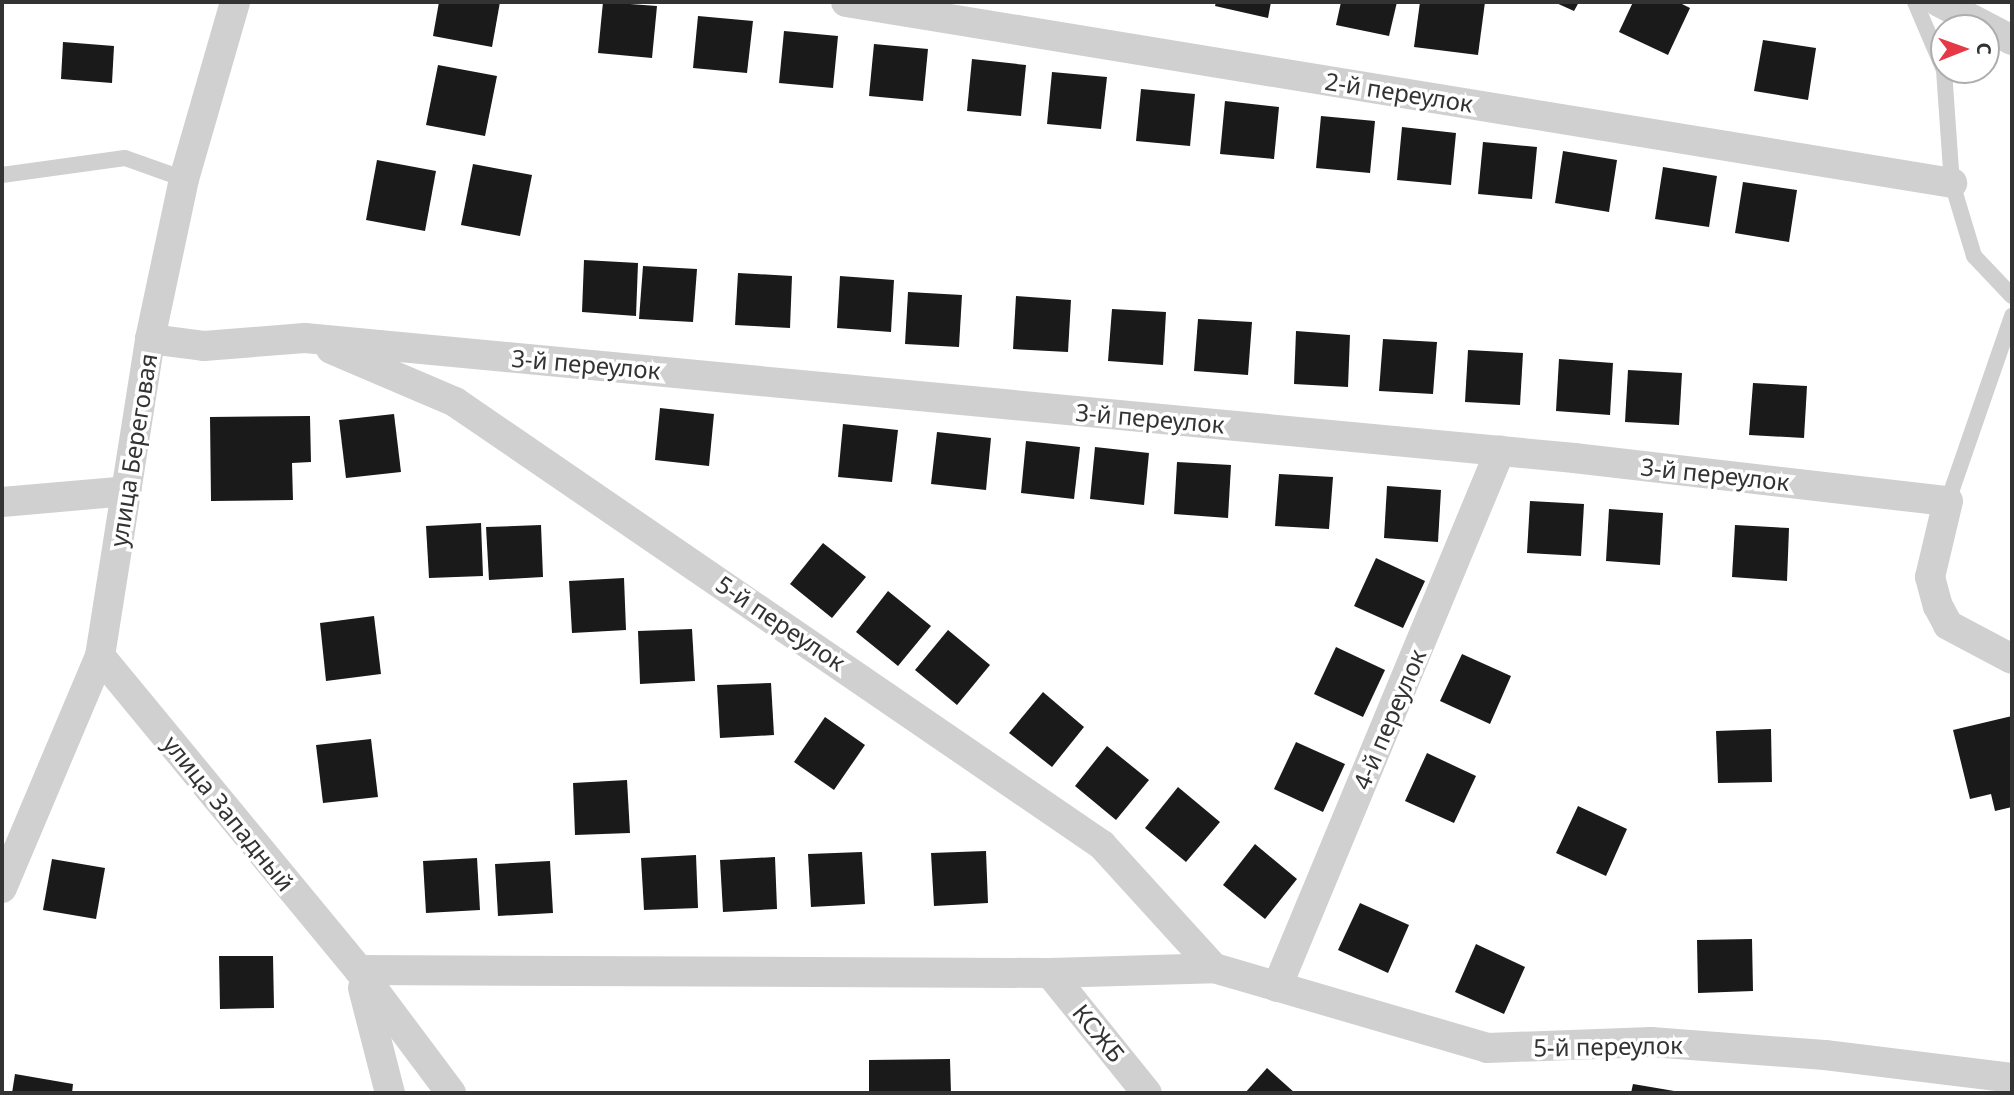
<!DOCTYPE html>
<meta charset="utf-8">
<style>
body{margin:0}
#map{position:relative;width:2014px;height:1095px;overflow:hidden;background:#fff;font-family:"Noto Sans",sans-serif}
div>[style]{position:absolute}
.building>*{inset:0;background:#1a1a1a}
.service>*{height:16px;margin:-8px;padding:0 8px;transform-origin:8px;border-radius:8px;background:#d0d0d0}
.minor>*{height:30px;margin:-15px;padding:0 15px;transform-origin:15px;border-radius:15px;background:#d0d0d0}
span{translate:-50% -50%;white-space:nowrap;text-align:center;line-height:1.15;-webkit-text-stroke:7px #fff;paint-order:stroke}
.street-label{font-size:24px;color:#333}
.frame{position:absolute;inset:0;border:4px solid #333;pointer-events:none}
.north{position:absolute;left:1930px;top:14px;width:70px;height:70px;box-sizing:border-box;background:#fff;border:2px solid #adadad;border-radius:50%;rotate:89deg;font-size:19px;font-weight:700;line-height:28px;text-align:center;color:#333}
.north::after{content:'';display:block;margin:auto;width:24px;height:32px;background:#e63946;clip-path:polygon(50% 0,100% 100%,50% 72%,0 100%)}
</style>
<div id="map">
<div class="building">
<div style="clip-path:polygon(439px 2px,500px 2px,492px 47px,433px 36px)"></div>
<div style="clip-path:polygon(603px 2px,657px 6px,652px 58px,598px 53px)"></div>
<div style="clip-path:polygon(1216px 2px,1271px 2px,1268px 18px,1215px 6px)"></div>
<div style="clip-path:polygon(1341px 2px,1397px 2px,1389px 36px,1336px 25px)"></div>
<div style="clip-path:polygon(1420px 2px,1485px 2px,1478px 55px,1414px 47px)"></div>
<div style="clip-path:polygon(1554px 2px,1579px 2px,1574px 11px)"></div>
<div style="clip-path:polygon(1633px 2px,1678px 2px,1690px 8px,1668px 55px,1619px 32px)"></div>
<div style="clip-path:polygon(698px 16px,753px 21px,747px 73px,693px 68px)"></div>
<div style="clip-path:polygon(784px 31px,838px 36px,833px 88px,779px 83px)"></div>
<div style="clip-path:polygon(1763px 40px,1816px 48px,1808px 100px,1754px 91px)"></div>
<div style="clip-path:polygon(63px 42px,114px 46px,112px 83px,61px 79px)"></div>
<div style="clip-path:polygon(874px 44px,928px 49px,923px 101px,869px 96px)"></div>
<div style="clip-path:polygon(972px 59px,1026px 65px,1021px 116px,967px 111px)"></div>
<div style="clip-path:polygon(438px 65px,497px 76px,485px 136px,426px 125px)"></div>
<div style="clip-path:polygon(1052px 72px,1107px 77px,1101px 129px,1047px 124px)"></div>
<div style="clip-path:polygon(1141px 89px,1195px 94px,1190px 146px,1136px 141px)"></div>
<div style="clip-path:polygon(1225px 101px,1279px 107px,1274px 159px,1220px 154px)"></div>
<div style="clip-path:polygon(1321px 116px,1375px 121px,1370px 173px,1316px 168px)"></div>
<div style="clip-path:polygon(1402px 127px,1456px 133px,1451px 185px,1397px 180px)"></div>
<div style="clip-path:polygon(1483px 142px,1537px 147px,1532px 199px,1478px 194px)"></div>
<div style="clip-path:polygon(1563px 151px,1617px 160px,1609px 212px,1555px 203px)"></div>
<div style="clip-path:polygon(377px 160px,436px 171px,425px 231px,366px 220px)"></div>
<div style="clip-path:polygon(473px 164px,532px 175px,520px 236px,461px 225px)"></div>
<div style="clip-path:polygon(1663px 167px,1717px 176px,1709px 227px,1655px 219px)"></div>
<div style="clip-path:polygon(1743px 182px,1797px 190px,1789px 242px,1735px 233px)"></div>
<div style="clip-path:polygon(584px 260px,638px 263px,636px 316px,582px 312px)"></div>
<div style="clip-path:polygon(643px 266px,697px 269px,693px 322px,639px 319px)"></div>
<div style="clip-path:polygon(738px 273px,792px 276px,790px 328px,735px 325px)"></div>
<div style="clip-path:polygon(840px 276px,894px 280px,891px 332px,837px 328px)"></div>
<div style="clip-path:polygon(908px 292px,962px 295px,959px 347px,905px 344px)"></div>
<div style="clip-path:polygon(1016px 296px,1071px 300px,1068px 352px,1013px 349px)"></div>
<div style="clip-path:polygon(1112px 309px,1166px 312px,1163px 365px,1108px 361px)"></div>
<div style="clip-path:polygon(1198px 319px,1252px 322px,1248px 375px,1194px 371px)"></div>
<div style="clip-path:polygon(1296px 331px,1350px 335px,1348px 387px,1294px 384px)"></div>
<div style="clip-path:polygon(1383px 339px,1437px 342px,1433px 394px,1379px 391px)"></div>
<div style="clip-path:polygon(1468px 350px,1523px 353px,1520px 405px,1465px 402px)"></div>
<div style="clip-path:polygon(1559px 359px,1613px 363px,1610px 415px,1556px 411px)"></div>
<div style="clip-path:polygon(1628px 370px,1682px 373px,1679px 425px,1625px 422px)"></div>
<div style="clip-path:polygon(1753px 383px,1807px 386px,1804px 438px,1749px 435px)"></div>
<div style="clip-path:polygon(660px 408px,714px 414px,709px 466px,655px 460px)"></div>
<div style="clip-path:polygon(394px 414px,401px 472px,346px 478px,339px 420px)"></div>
<div style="clip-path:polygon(310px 416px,311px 462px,292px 463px,293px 500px,211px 501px,210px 417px)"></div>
<div style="clip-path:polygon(843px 424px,898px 430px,892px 482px,838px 477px)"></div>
<div style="clip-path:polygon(937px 432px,991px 438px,986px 490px,931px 484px)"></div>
<div style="clip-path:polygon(1026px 441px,1080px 447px,1074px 499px,1021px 493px)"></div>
<div style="clip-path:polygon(1095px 447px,1149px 453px,1144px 505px,1090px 499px)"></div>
<div style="clip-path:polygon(1177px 462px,1231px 465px,1228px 518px,1174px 514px)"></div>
<div style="clip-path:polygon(1279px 474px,1333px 477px,1329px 529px,1275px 526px)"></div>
<div style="clip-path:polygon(1387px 486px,1441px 490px,1438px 542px,1384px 538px)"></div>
<div style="clip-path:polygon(1530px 501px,1584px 504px,1581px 556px,1527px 553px)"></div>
<div style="clip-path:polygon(1609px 509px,1663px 513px,1660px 565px,1606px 561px)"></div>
<div style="clip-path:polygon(481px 523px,483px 576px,429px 578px,426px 526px)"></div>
<div style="clip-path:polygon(541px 525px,543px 577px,489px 580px,486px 527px)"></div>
<div style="clip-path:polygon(1735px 525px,1789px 528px,1787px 581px,1732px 577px)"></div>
<div style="clip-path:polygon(823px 543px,866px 577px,832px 618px,790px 584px)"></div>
<div style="clip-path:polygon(1376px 558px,1425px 581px,1403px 628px,1354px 606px)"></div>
<div style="clip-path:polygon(624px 578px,626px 630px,572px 633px,569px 581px)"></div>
<div style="clip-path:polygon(888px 591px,931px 626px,898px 666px,856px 632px)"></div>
<div style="clip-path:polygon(374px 616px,381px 674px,326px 681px,320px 623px)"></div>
<div style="clip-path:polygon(692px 629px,695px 681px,640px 684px,638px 631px)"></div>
<div style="clip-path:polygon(948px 630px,990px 665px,957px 705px,915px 670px)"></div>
<div style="clip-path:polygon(1336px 647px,1385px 670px,1363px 717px,1314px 694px)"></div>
<div style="clip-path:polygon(1462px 654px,1511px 676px,1490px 724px,1440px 701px)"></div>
<div style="clip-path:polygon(771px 683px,774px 735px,720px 738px,717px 685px)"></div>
<div style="clip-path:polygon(1043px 692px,1084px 727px,1052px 767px,1009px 733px)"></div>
<div style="clip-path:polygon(2012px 716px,2012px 807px,1995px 811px,1991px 794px,1970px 799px,1953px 730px)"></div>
<div style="clip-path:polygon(825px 717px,865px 745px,834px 790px,794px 762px)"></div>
<div style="clip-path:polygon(1771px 729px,1772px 782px,1718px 783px,1716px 731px)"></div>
<div style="clip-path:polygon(371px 739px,378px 797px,323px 803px,316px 745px)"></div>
<div style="clip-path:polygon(1296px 742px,1345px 764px,1323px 812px,1274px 789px)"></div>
<div style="clip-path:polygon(1107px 746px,1149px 780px,1116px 820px,1075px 786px)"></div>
<div style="clip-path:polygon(1427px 753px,1476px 776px,1454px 823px,1405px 801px)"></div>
<div style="clip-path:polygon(627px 780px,630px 833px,575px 835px,573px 783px)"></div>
<div style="clip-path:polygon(1178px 787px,1220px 822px,1186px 862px,1145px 828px)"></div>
<div style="clip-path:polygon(1578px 806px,1627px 829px,1606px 876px,1556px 853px)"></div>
<div style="clip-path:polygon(1255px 844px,1297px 879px,1265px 919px,1223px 885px)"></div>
<div style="clip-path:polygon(986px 851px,988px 903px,934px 906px,931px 853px)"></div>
<div style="clip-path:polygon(862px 852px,865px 904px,811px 907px,808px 854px)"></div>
<div style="clip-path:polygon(696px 855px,698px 908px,644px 910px,641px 858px)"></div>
<div style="clip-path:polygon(775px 857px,777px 909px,723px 912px,720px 860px)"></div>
<div style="clip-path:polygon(477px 858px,480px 910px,426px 913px,423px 861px)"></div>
<div style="clip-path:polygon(52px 859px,105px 868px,96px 919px,43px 910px)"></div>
<div style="clip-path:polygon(550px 861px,553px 913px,498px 916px,495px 864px)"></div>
<div style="clip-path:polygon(1360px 903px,1409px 925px,1388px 973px,1338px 950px)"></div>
<div style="clip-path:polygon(1752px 939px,1753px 991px,1698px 993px,1697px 940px)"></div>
<div style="clip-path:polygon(1476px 944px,1525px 967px,1504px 1014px,1455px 992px)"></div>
<div style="clip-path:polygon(219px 956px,273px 956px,274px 1008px,220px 1009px)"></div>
<div style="clip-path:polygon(950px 1059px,951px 1093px,869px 1093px,869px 1060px)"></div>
<div style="clip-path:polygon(1267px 1068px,1295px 1093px,1245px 1093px)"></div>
<div style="clip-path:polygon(15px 1074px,73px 1084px,72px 1093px,12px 1093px)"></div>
<div style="clip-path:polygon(1633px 1084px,1680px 1092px,1680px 1093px,1631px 1093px)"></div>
</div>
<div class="service">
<div style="left:1915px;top:2px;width:74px;rotate:66.9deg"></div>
<div style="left:1944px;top:70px;width:113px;rotate:86deg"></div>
<div style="left:1952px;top:183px;width:76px;rotate:73.2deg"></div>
<div style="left:1974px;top:256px;width:55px;rotate:46.5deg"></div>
<div style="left:2px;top:175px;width:124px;rotate:-7.9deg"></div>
<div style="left:125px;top:158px;width:63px;rotate:19.6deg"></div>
<div style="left:1948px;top:501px;width:196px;rotate:-70.9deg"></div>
</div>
<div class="minor">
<div style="left:846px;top:2px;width:1121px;rotate:9.29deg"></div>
<div style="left:1939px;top:2px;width:82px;rotate:27.5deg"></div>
<div style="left:150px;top:339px;width:54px;rotate:7.4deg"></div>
<div style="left:204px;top:346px;width:101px;rotate:-4.5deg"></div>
<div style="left:305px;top:338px;width:1275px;rotate:5.4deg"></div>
<div style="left:1574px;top:458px;width:376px;rotate:6.6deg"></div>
<div style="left:1948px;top:501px;width:78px;rotate:103.3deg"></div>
<div style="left:1930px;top:577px;width:30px;rotate:75deg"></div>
<div style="left:1938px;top:606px;width:21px;rotate:62deg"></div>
<div style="left:1948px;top:625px;width:72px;rotate:28deg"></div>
<div style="left:331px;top:349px;width:135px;rotate:23.1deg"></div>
<div style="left:455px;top:402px;width:784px;rotate:34.4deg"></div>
<div style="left:1102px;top:845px;width:166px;rotate:47.7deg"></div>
<div style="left:2px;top:502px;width:125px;rotate:-5deg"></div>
<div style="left:100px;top:656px;width:407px;rotate:50.5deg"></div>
<div style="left:359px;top:970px;width:154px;rotate:53.2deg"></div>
<div style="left:2px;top:888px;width:252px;rotate:-67.1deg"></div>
<div style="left:100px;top:656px;width:321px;rotate:-81deg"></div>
<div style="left:150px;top:339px;width:164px;rotate:-78deg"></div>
<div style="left:184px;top:179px;width:184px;rotate:-73.9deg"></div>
<div style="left:359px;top:970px;width:691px;rotate:0.25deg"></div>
<div style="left:1050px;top:973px;width:164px;rotate:-1.7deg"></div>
<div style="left:1214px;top:968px;width:284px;rotate:16.3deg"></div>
<div style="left:1487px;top:1048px;width:164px;rotate:-2.1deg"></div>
<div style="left:1651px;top:1042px;width:174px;rotate:4.3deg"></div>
<div style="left:1825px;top:1055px;width:188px;rotate:7deg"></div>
<div style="left:1050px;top:973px;width:154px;rotate:51.1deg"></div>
<div style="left:1277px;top:987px;width:581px;rotate:-67.41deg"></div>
<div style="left:363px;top:988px;width:108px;rotate:75.6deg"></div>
</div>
<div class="street-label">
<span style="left:1399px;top:92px;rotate:9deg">2-й переулок</span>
<span style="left:586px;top:364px;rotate:5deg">3-й переулок</span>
<span style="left:1150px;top:418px;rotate:5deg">3-й переулок</span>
<span style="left:133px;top:450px;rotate:-81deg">улица Береговая</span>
<span style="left:1715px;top:474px;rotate:6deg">3-й переулок</span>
<span style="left:781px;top:623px;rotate:34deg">5-й переулок</span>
<span style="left:1389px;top:719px;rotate:-67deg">4-й переулок</span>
<span style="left:229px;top:813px;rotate:51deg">улица Западный</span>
<span style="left:1099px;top:1033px;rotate:51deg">КСЖБ</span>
<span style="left:1608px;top:1046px;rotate:-1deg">5-й переулок</span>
</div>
<div class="frame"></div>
<div class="north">С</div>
</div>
